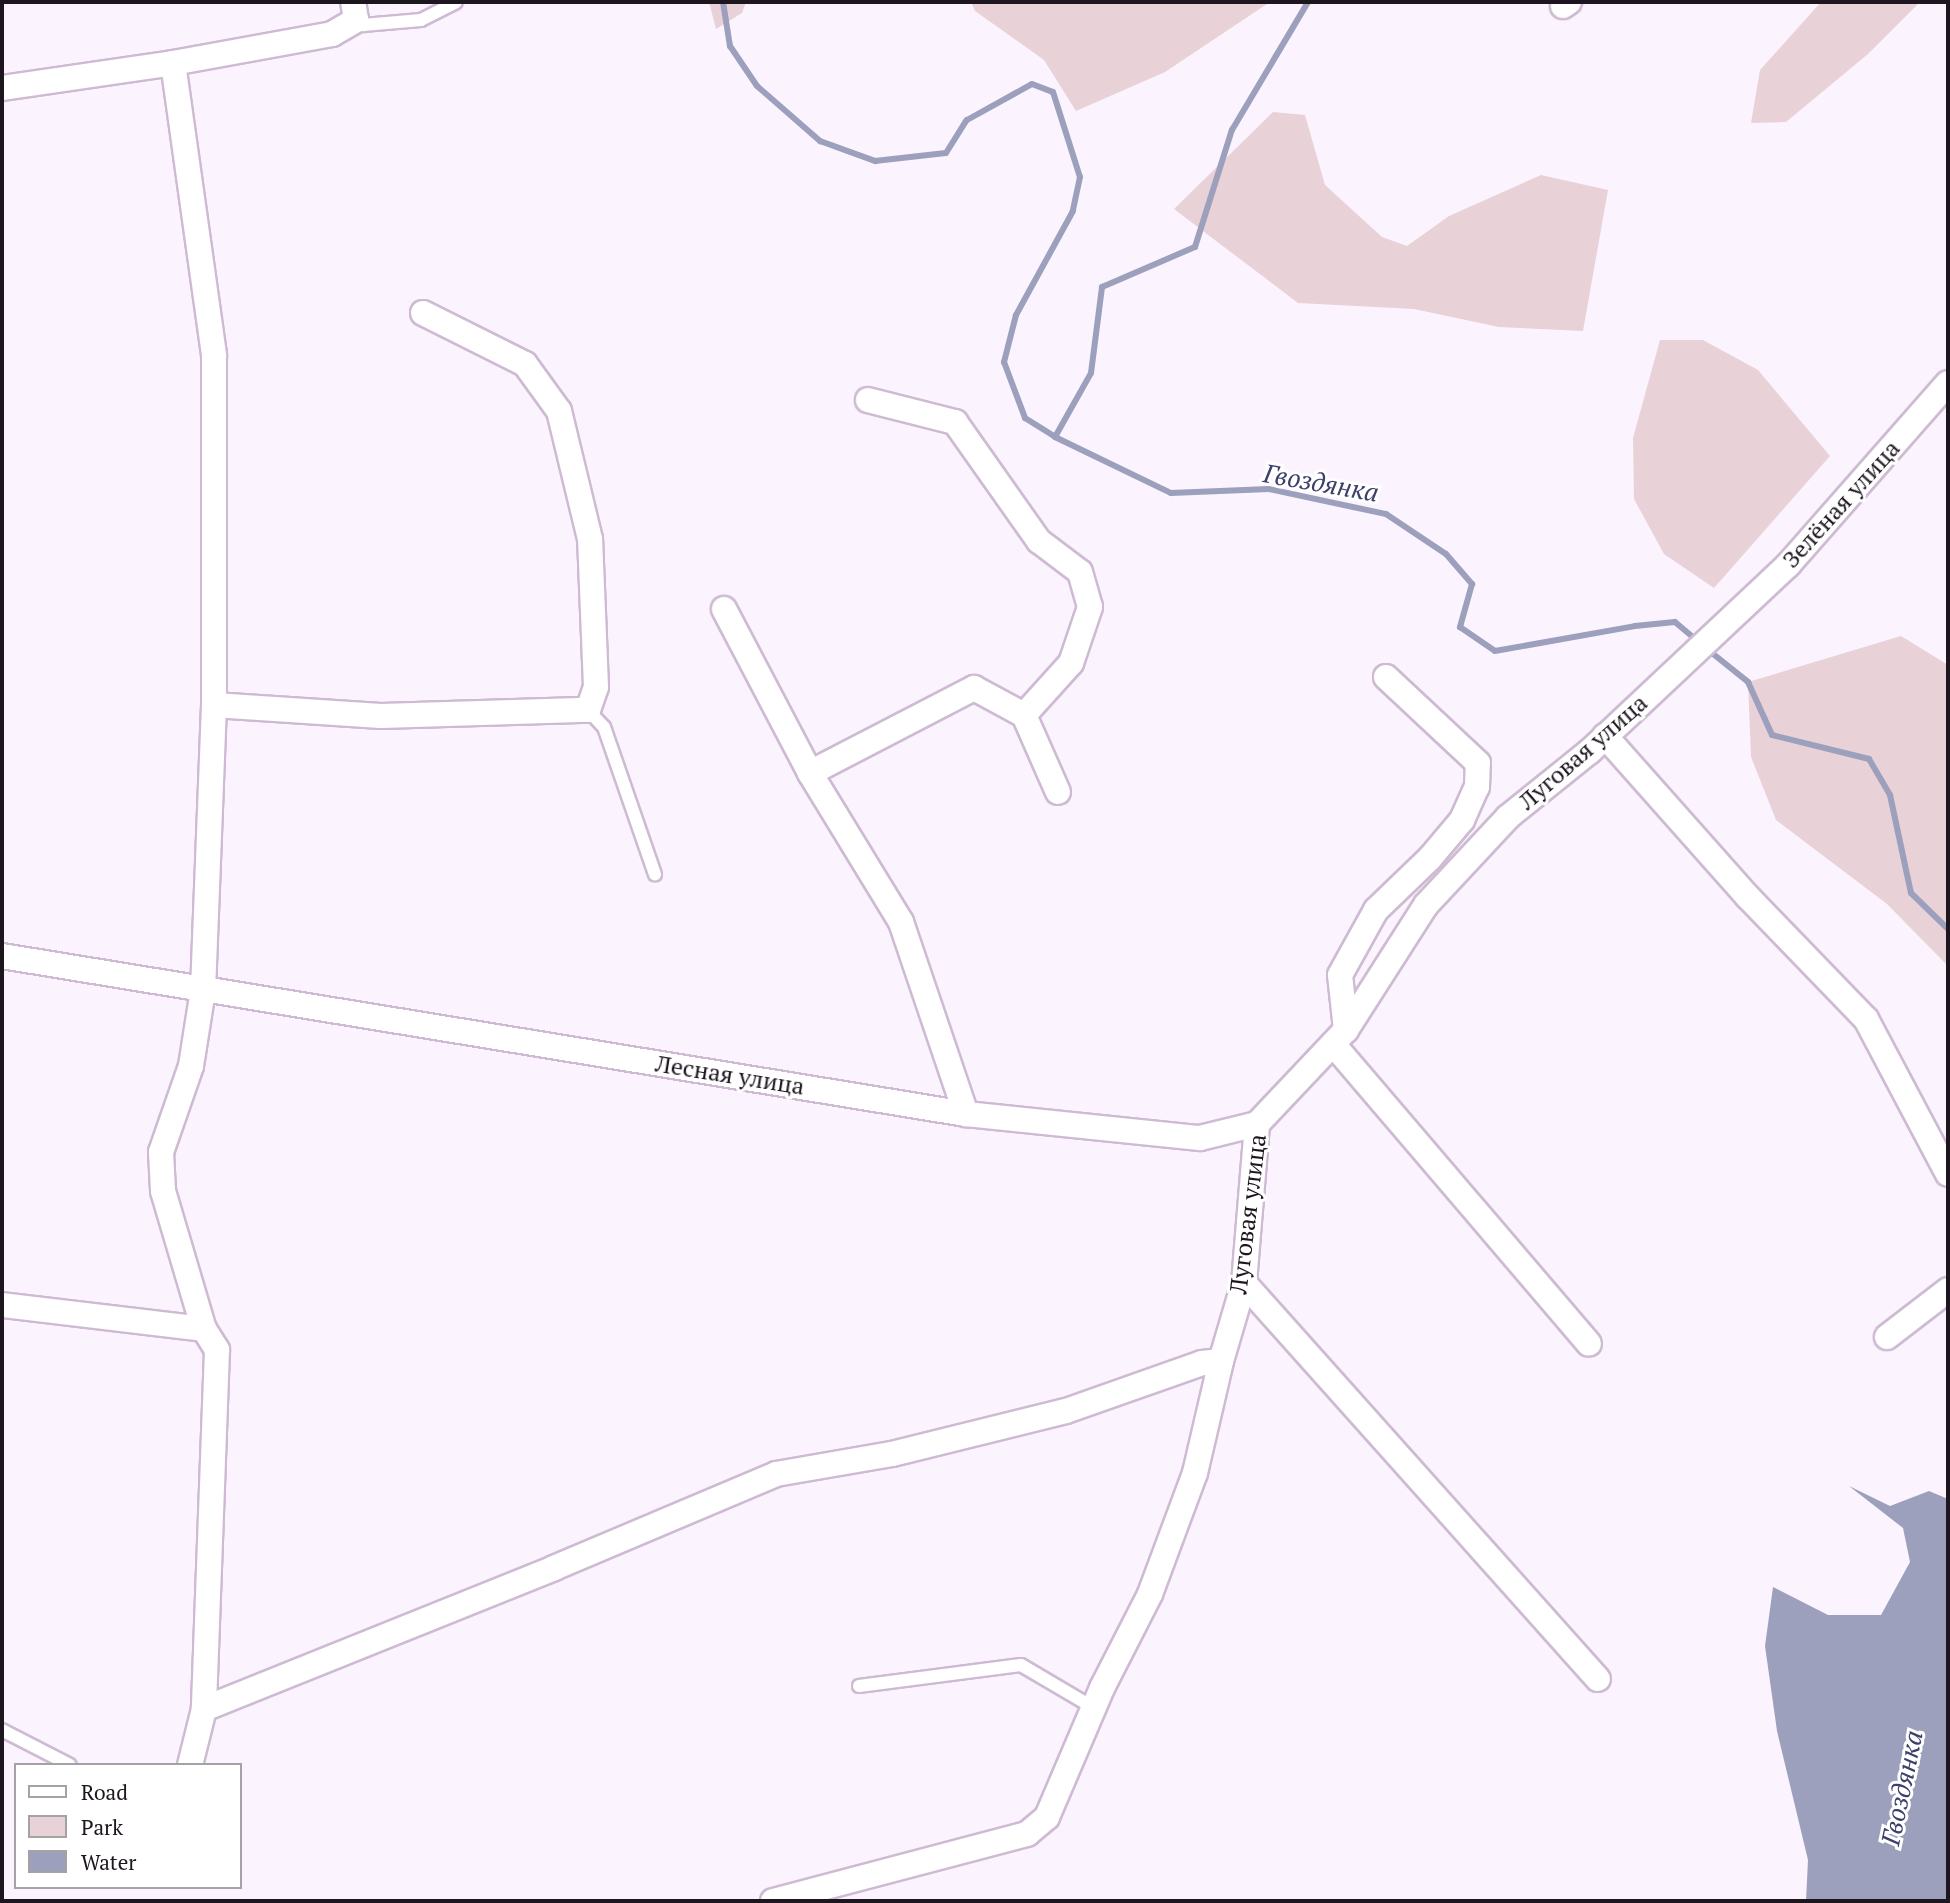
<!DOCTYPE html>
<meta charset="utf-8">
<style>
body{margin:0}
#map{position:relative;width:1950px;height:1903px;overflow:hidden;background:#fbf3fd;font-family:"PT Serif",serif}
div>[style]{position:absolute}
.green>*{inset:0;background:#e9d1d8}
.water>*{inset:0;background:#9ca0bc}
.stream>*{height:6px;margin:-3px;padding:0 3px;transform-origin:3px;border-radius:3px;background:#9ca0bc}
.roads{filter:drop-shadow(2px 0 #cebbd3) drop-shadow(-2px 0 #cebbd3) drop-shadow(0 2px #cebbd3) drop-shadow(0 -2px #cebbd3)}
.service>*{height:12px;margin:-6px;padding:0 6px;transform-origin:6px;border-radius:6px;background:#fff}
.minor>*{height:24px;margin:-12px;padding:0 12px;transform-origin:12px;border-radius:12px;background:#fff}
span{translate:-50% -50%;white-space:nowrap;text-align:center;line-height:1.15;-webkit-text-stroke:6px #fff;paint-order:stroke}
.street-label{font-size:24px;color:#1d161f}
.water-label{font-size:26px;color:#3c406a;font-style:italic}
.frame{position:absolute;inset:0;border:4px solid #1d161f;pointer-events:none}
.legend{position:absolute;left:14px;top:1763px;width:228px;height:126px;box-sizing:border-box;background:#fff;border:2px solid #a5a2a5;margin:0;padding:9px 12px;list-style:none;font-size:21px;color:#1d161f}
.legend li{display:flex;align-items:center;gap:14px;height:35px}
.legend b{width:35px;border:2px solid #a5a2a5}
</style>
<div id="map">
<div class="green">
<div style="clip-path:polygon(709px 2px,746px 2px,742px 13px,716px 29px)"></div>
<div style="clip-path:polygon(971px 2px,1270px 2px,1165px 72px,1076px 111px,1044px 60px,975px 11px)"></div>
<div style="clip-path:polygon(1821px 2px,1920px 2px,1868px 54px,1786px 122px,1751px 123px,1760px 70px)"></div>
<div style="clip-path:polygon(1273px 112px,1305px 115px,1325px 185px,1382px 237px,1407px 246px,1449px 216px,1541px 175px,1608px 190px,1583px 331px,1499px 327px,1414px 309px,1298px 303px,1174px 209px)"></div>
<div style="clip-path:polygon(1660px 340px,1703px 340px,1758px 370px,1830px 456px,1714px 588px,1664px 554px,1634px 499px,1633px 438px)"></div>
<div style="clip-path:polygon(1901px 636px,1948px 665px,1948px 966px,1887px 904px,1776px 820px,1751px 757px,1748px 682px)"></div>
</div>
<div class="water">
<div style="clip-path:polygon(1849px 1486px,1890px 1506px,1929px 1491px,1948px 1499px,1948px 1901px,1806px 1901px,1808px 1860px,1777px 1731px,1765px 1646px,1773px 1587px,1828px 1615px,1881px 1615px,1910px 1562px,1903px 1528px)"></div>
</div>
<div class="stream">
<div style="left:723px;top:2px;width:45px;rotate:81deg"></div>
<div style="left:730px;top:46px;width:48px;rotate:56deg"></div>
<div style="left:757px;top:86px;width:84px;rotate:41.1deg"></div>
<div style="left:820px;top:141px;width:59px;rotate:20deg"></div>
<div style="left:875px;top:161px;width:71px;rotate:-6.4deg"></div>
<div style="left:946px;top:153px;width:39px;rotate:-58deg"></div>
<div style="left:967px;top:120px;width:74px;rotate:-29deg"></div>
<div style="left:1032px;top:84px;width:22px;rotate:21deg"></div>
<div style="left:1053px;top:92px;width:89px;rotate:72.4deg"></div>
<div style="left:1080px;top:177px;width:35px;rotate:102deg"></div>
<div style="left:1073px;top:211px;width:119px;rotate:118.7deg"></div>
<div style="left:1016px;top:315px;width:49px;rotate:104.3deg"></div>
<div style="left:1004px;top:362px;width:60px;rotate:69.4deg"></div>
<div style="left:1025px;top:418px;width:36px;rotate:32deg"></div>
<div style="left:1055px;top:437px;width:129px;rotate:25.8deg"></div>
<div style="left:1171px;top:493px;width:98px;rotate:-2.3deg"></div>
<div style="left:1269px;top:489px;width:120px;rotate:12.1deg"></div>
<div style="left:1386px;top:514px;width:72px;rotate:33.7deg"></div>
<div style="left:1446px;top:554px;width:40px;rotate:49deg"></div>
<div style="left:1472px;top:584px;width:45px;rotate:105.6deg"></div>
<div style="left:1460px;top:627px;width:42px;rotate:34.4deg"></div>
<div style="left:1495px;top:651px;width:142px;rotate:-10.1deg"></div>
<div style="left:1635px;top:626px;width:40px;rotate:-5.7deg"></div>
<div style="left:1675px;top:622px;width:31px;rotate:40deg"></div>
<div style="left:1055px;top:437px;width:73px;rotate:-60.6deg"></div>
<div style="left:1091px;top:373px;width:87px;rotate:-82.7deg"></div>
<div style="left:1102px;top:287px;width:101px;rotate:-23.3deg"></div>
<div style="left:1195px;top:247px;width:123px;rotate:-72.5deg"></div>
<div style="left:1232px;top:130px;width:149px;rotate:-59.3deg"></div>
<div style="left:1707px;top:649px;width:53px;rotate:38.8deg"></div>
<div style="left:1748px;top:682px;width:58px;rotate:65.6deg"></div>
<div style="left:1772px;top:735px;width:100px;rotate:13.9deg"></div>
<div style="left:1869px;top:759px;width:42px;rotate:59.7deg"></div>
<div style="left:1890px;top:795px;width:100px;rotate:77.9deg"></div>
<div style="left:1911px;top:893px;width:52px;rotate:44.2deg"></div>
</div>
<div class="roads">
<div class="service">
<div style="left:356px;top:20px;width:9px;rotate:36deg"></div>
<div style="left:363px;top:25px;width:58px;rotate:-4.9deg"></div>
<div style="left:421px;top:20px;width:39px;rotate:-27deg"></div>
<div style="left:588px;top:710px;width:23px;rotate:47deg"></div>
<div style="left:604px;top:727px;width:156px;rotate:70.9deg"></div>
<div style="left:859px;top:1686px;width:163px;rotate:-7.4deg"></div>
<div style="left:1021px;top:1665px;width:85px;rotate:30.5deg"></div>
<div style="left:2px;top:1730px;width:76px;rotate:27.2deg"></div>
</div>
<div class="minor">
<div style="left:1563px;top:6px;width:7px;rotate:-34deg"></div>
<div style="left:173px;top:63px;width:162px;rotate:-10.3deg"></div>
<div style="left:332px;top:34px;width:28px;rotate:-30deg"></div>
<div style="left:356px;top:20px;width:18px;rotate:-99deg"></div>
<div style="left:2px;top:88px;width:173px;rotate:-8.3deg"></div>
<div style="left:173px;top:63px;width:295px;rotate:82deg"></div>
<div style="left:214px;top:355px;width:350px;rotate:90deg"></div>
<div style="left:214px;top:705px;width:285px;rotate:92.2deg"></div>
<div style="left:203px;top:990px;width:77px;rotate:99deg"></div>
<div style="left:191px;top:1066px;width:91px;rotate:109.2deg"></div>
<div style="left:161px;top:1152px;width:39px;rotate:87deg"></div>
<div style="left:163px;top:1191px;width:144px;rotate:73.5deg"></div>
<div style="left:204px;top:1329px;width:25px;rotate:58deg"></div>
<div style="left:217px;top:1350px;width:359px;rotate:92.1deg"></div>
<div style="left:204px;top:1709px;width:58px;rotate:104deg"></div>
<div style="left:868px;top:400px;width:90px;rotate:14.2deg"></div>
<div style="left:955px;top:422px;width:146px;rotate:54.8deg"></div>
<div style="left:1039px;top:541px;width:51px;rotate:37.1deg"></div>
<div style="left:1080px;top:572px;width:36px;rotate:74deg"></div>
<div style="left:1090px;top:607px;width:59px;rotate:108.7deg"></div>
<div style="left:1071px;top:663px;width:70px;rotate:132.1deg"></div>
<div style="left:724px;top:609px;width:185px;rotate:62.3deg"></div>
<div style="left:810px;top:773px;width:175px;rotate:58.6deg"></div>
<div style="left:901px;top:922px;width:203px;rotate:71.3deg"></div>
<div style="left:214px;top:705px;width:167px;rotate:3.8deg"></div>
<div style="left:381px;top:716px;width:207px;rotate:-1.7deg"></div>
<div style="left:588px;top:710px;width:24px;rotate:-71deg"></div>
<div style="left:596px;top:687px;width:148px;rotate:-92.3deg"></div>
<div style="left:590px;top:539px;width:132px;rotate:-103.6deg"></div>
<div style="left:559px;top:411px;width:58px;rotate:-125.9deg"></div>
<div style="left:525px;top:364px;width:114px;rotate:-153.4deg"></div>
<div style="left:1605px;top:736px;width:215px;rotate:48.4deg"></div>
<div style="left:1748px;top:897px;width:170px;rotate:46deg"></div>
<div style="left:1866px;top:1019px;width:175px;rotate:62.1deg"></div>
<div style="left:810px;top:773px;width:185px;rotate:-27.4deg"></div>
<div style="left:974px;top:688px;width:57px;rotate:28.4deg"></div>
<div style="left:1024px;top:715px;width:84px;rotate:66.2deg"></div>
<div style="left:2px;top:956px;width:977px;rotate:9.31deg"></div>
<div style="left:966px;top:1114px;width:235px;rotate:5.9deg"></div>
<div style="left:1200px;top:1138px;width:59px;rotate:-13.8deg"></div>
<div style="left:1346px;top:1030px;width:55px;rotate:-96.2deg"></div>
<div style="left:1340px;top:975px;width:74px;rotate:-61deg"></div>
<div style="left:1376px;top:910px;width:75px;rotate:-43.9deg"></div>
<div style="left:1430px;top:858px;width:50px;rotate:-49.9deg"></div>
<div style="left:1462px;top:820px;width:36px;rotate:-66deg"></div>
<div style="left:1477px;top:787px;width:24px;rotate:-88deg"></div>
<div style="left:1478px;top:763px;width:126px;rotate:-136.9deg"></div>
<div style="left:1333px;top:1044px;width:394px;rotate:49.5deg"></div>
<div style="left:1244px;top:1283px;width:531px;rotate:48.21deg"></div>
<div style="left:2px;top:1305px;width:203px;rotate:6.8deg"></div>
<div style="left:1887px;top:1337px;width:77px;rotate:-37.6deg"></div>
<div style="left:204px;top:1709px;width:377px;rotate:-21.9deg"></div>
<div style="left:554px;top:1568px;width:241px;rotate:-22.9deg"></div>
<div style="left:776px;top:1474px;width:118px;rotate:-9.8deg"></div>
<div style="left:892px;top:1454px;width:179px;rotate:-13.9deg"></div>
<div style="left:1066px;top:1411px;width:144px;rotate:-19.4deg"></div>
<div style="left:1202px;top:1363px;width:19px;rotate:-6deg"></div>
<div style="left:773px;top:1901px;width:263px;rotate:-14.8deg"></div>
<div style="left:1027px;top:1834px;width:26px;rotate:-40deg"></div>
<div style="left:1047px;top:1817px;width:140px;rotate:-66.9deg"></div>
<div style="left:1102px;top:1688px;width:106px;rotate:-62.9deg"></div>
<div style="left:1150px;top:1594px;width:129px;rotate:-69.6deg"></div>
<div style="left:1195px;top:1473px;width:115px;rotate:-76.9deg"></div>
<div style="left:1221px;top:1361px;width:81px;rotate:-73.6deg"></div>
<div style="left:1244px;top:1283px;width:160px;rotate:-85.3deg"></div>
<div style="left:1257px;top:1124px;width:129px;rotate:-46.6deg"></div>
<div style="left:1346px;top:1030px;width:148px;rotate:-57.4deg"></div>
<div style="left:1426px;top:905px;width:120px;rotate:-47deg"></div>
<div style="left:1508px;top:817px;width:105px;rotate:-38.8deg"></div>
<div style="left:1590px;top:751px;width:272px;rotate:-43.2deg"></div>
<div style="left:1788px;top:565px;width:242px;rotate:-48.7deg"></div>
</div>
</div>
<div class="street-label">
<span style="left:1841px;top:504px;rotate:-48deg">Зелёная улица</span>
<span style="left:1583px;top:752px;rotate:-41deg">Луговая улица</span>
<span style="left:730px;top:1075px;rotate:9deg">Лесная улица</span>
<span style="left:1248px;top:1214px;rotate:-83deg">Луговая улица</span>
</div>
<div class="water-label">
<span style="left:1321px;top:483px;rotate:10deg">Гвоздянка</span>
<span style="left:1902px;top:1788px;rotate:-78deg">Гвоздянка</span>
</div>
<div class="frame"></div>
<ul class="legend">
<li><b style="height:9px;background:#fff"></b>Road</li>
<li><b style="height:19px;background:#e9d1d8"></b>Park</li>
<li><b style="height:19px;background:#9ca0bc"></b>Water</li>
</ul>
</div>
